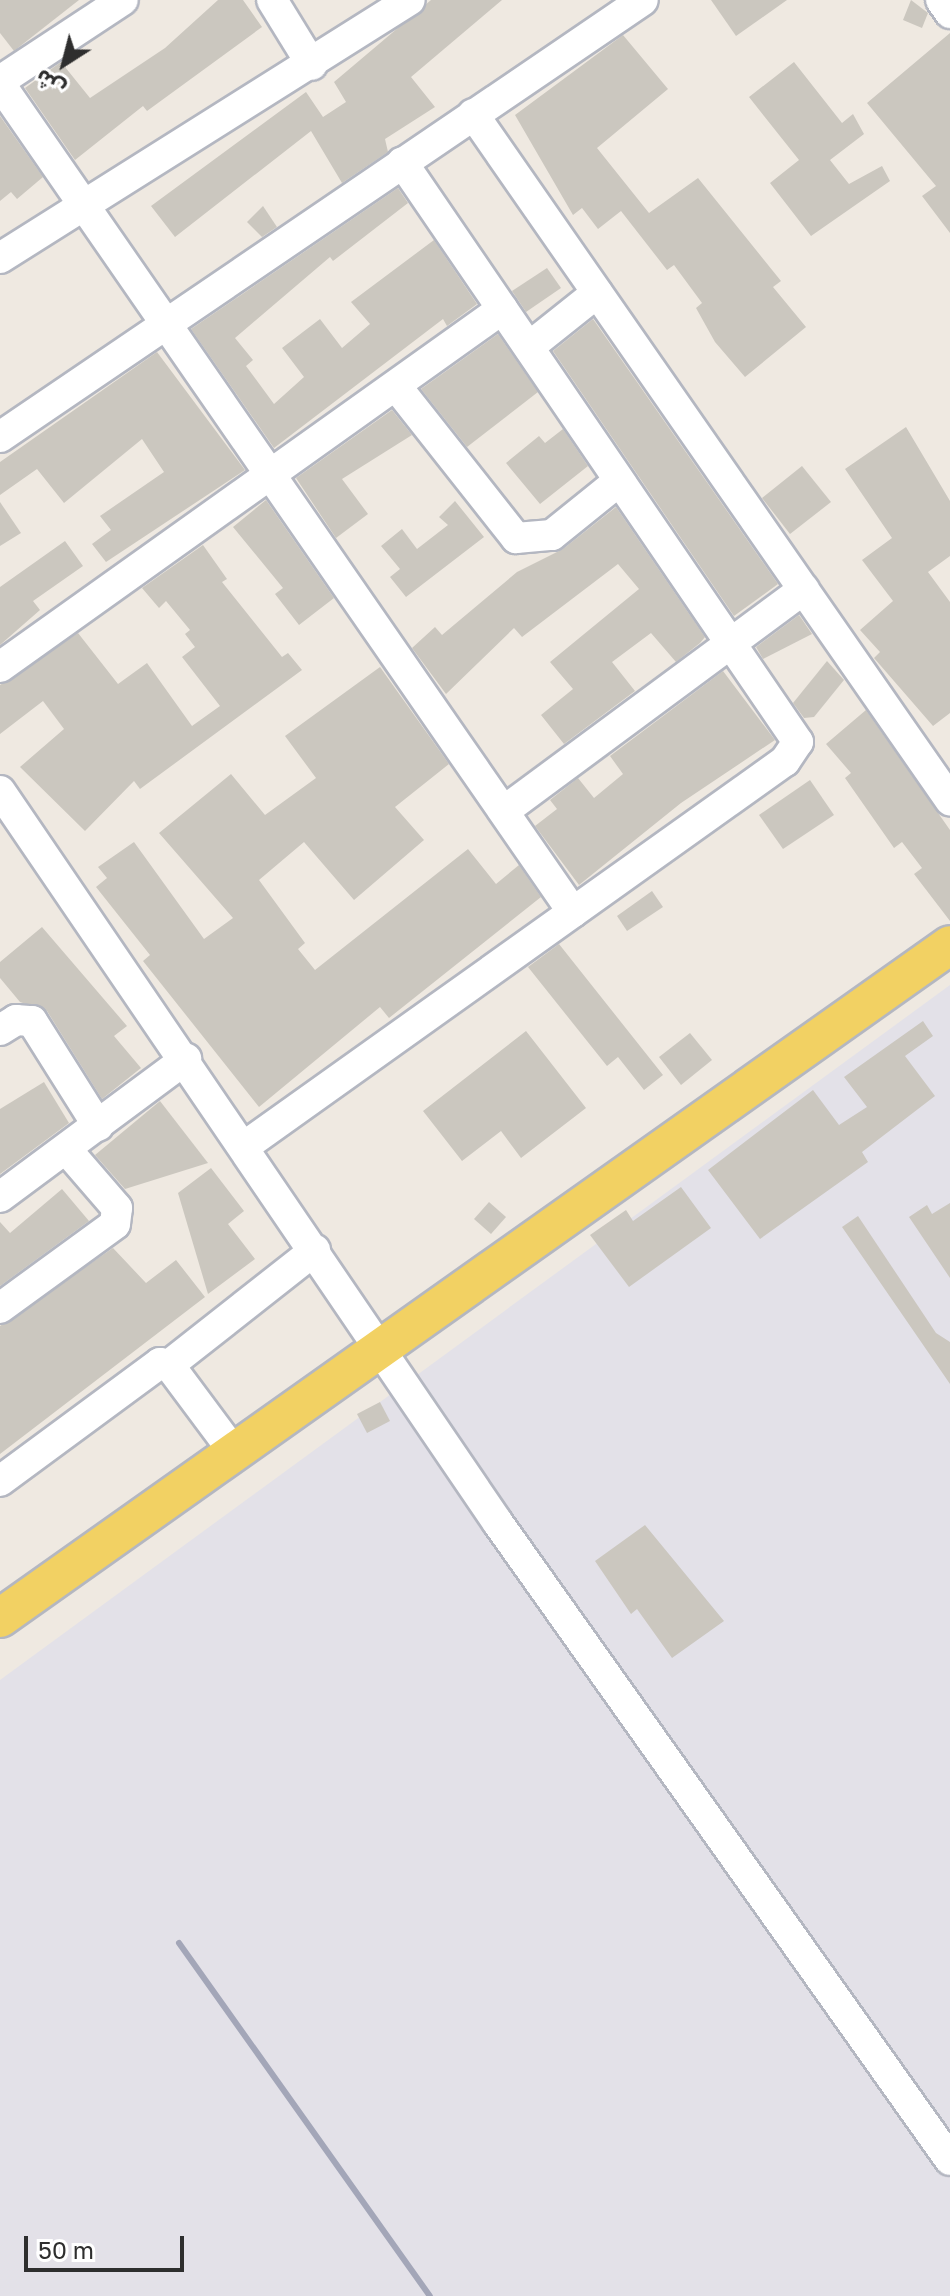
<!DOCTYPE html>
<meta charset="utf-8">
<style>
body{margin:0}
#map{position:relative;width:950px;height:2296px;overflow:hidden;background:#efe9e1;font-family:"Golos Text","Noto Sans Arabic",sans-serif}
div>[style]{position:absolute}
.industrial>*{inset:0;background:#e3e1e8}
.building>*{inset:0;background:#cbc7bf}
.roads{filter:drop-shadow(2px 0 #b4b7c1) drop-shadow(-2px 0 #b4b7c1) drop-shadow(0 2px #b4b7c1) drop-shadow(0 -2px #b4b7c1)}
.minor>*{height:30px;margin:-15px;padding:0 15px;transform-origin:15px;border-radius:15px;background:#fff}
.major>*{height:38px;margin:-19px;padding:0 19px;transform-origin:19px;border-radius:19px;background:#f2d163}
.rail>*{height:6px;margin:-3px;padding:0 3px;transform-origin:3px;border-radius:3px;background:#a3a6b8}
span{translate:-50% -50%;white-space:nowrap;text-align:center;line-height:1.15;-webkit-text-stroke:6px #fff;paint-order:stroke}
.north{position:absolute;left:24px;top:24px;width:80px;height:80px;-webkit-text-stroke:6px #fff;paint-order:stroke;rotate:216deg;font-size:22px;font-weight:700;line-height:32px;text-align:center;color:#2e2e2e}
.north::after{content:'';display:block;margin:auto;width:28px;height:36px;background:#2e2e2e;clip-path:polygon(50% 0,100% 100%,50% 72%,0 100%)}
.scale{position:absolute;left:24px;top:2236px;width:160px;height:36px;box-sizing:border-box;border:4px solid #2e2e2e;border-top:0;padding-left:10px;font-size:24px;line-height:28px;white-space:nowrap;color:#2e2e2e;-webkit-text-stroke:6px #fff;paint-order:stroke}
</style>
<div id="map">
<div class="industrial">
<div style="clip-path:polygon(950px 985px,950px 2296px,0 2296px,0 1680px)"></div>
</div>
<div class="building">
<div style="clip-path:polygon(0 0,79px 0,14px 51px,0 33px)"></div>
<div style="clip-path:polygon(218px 0,243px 0,262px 27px,147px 111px,143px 106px,75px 160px,25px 88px,61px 62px,90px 98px,165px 48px)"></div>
<div style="clip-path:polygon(431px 0,502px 0,411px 77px,435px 107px,385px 139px,388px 152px,342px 183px,311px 131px,175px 237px,151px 206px,306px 92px,323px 117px,346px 102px,334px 82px)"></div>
<div style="clip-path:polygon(711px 0,787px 0,736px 36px)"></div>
<div style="clip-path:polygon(911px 0,928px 13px,922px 28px,903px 20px)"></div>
<div style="clip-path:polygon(950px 33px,950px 233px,922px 196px,936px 186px,867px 103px)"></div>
<div style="clip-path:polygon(623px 35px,668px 89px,597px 148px,649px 213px,698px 178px,781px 281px,773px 287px,806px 327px,745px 377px,715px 342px,696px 308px,702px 303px,674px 265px,667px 270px,621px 211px,598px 229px,582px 208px,573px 215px,515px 115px)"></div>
<div style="clip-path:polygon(794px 62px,842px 123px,853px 114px,864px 134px,830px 160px,849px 184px,882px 166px,890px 181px,811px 236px,770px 183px,799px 160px,749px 97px)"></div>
<div style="clip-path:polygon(0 116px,43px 177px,17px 199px,11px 192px,0 201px)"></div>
<div style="clip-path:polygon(398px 188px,408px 203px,333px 261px,330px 257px,235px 338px,253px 360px,246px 366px,274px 404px,304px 377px,282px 348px,320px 319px,342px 348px,370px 324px,351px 302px,434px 240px,477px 304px,447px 326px,443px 319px,274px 448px,191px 329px)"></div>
<div style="clip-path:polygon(263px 206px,277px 227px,262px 237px,247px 222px)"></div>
<div style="clip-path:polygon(547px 268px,561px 288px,526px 312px,512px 291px)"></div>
<div style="clip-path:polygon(593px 319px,778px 584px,734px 616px,553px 351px)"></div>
<div style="clip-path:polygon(498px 334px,538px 392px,467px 447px,421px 389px)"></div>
<div style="clip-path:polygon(157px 352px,245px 470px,106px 562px,92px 544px,111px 530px,100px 516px,164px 472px,142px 439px,64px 503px,37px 469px,0 495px,0 462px)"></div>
<div style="clip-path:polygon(392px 410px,412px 435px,342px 479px,368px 514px,336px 538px,296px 478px)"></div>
<div style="clip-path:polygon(906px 427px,950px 501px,950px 556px,928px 572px,950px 602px,950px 713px,933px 726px,874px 658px,880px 652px,860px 630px,893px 601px,862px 560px,892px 538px,845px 469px)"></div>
<div style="clip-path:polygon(563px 429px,588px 466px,540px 504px,506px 463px,539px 436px,545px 443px)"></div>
<div style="clip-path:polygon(802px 466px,831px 502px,790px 534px,762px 498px)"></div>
<div style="clip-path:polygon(266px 500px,334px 598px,299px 625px,275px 594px,283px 588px,233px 527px)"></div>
<div style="clip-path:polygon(455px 501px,484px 537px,406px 597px,390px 577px,400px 569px,381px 546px,402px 529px,417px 549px,448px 525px,439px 517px)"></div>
<div style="clip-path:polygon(0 502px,21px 533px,0 546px)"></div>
<div style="clip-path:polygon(616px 507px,705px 637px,700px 643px,676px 662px,651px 633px,612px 662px,635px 691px,564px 744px,541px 715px,573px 689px,550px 662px,639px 589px,618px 564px,522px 637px,514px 628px,446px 694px,412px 648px,435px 627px,442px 635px,517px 572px,563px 549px)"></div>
<div style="clip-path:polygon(65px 541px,83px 566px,33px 601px,40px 610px,0 645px,0 587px)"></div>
<div style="clip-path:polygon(203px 545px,227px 579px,222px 582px,282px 657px,288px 653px,302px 670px,140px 789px,134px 781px,85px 831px,20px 767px,64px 729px,43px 701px,0 734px,0 685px,78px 633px,118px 684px,147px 663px,192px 726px,220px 706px,182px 657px,195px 647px,185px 634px,190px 630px,166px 601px,159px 608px,142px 588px)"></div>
<div style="clip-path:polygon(799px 615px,812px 634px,763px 659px,756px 647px)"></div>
<div style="clip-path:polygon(827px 661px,844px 680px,814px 717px,804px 718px,793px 703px)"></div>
<div style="clip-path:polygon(380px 667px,449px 764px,395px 807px,424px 840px,354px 900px,304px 842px,259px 880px,305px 943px,298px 949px,315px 970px,468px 849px,496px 884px,519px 865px,541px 897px,389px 1018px,380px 1007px,259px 1107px,143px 961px,150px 955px,96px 887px,107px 878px,98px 867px,134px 842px,204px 939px,233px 918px,159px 833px,231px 774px,265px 815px,316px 778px,285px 736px)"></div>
<div style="clip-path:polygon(723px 671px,775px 740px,681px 803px,579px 885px,535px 826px,557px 809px,550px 800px,578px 778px,594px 798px,623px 774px,610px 756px)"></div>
<div style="clip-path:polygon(866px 710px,950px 830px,950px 921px,914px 874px,922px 868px,902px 842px,894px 848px,845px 778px,851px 773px,826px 744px)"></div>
<div style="clip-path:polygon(810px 780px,834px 815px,783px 849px,759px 815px)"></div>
<div style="clip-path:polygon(652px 891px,663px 907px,627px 931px,617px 916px)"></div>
<div style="clip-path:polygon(42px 927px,127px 1026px,114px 1036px,141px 1068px,102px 1099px,47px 1011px,20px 1002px,0 978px,0 962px)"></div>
<div style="clip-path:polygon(559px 944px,663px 1075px,644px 1090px,618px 1057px,607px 1066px,528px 967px)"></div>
<div style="clip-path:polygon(923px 1021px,933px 1036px,905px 1056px,935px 1096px,862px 1152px,868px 1162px,760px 1239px,708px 1170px,813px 1090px,839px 1125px,867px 1107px,844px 1077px)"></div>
<div style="clip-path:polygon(526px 1031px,586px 1108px,521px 1158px,501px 1131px,462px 1161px,423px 1111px)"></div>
<div style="clip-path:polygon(690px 1033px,712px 1060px,681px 1085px,659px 1057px)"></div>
<div style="clip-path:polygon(44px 1082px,69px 1123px,0 1174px,0 1109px)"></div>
<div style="clip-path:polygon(160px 1101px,208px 1163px,125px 1189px,95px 1155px)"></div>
<div style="clip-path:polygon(211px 1168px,244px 1211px,228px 1224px,255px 1259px,208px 1294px,178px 1193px)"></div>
<div style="clip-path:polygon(681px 1187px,711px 1228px,629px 1287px,590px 1235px,626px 1210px,633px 1221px)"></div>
<div style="clip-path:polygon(62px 1189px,89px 1221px,0 1286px,0 1222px,10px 1233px)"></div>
<div style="clip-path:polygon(489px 1202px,506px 1217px,491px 1234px,474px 1219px)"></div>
<div style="clip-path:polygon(950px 1203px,950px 1278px,909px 1217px,927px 1205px,932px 1214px)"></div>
<div style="clip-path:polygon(858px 1216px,936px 1333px,950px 1342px,950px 1384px,842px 1227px)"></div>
<div style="clip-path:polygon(113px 1248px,146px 1283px,176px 1260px,205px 1297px,0 1454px,0 1326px)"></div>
<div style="clip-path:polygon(380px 1402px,390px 1421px,367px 1433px,357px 1414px)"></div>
<div style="clip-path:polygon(645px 1525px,724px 1621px,672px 1658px,637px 1609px,631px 1614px,595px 1561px)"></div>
</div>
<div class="roads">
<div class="minor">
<div style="left:272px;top:0;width:76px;rotate:58.4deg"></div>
<div style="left:941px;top:0;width:16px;rotate:55deg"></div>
<div style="left:0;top:81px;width:147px;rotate:-33.4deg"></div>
<div style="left:0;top:84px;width:1007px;rotate:55.32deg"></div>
<div style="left:473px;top:114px;width:836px;rotate:55.19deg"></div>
<div style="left:0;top:258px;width:484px;rotate:-32.2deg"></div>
<div style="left:529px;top:347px;width:87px;rotate:-38.5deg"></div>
<div style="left:396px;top:386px;width:194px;rotate:51.7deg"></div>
<div style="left:516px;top:538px;width:36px;rotate:-5deg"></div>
<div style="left:552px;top:535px;width:86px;rotate:-38.9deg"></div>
<div style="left:0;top:437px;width:777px;rotate:-34.2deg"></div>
<div style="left:0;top:667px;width:617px;rotate:-35.49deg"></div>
<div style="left:0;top:791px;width:885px;rotate:55.77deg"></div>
<div style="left:498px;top:1523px;width:781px;rotate:54.64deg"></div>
<div style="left:504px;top:811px;width:373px;rotate:-36.5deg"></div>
<div style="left:0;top:1030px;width:19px;rotate:-32deg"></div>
<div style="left:16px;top:1020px;width:16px;rotate:4deg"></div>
<div style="left:32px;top:1021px;width:124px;rotate:57.8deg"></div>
<div style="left:245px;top:1146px;width:663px;rotate:-35.49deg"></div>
<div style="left:785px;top:761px;width:23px;rotate:-56deg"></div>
<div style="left:798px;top:742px;width:702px;rotate:-124.32deg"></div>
<div style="left:0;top:1197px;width:232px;rotate:-36.6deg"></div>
<div style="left:0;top:1308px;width:142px;rotate:-36.1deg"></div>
<div style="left:115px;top:1224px;width:16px;rotate:-83deg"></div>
<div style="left:117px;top:1208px;width:77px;rotate:-130.8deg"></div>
<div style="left:169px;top:1365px;width:186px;rotate:-38.2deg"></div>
<div style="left:0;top:1481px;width:199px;rotate:-36.4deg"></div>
<div style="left:160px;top:1363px;width:9px;rotate:13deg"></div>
<div style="left:169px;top:1365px;width:107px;rotate:53.3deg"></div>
</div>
<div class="major">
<div style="left:0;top:1618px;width:1164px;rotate:-35.31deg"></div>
</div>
</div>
<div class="rail">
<div style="left:179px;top:1943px;width:433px;rotate:54.6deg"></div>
</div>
<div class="north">ش</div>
<div class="scale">50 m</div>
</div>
